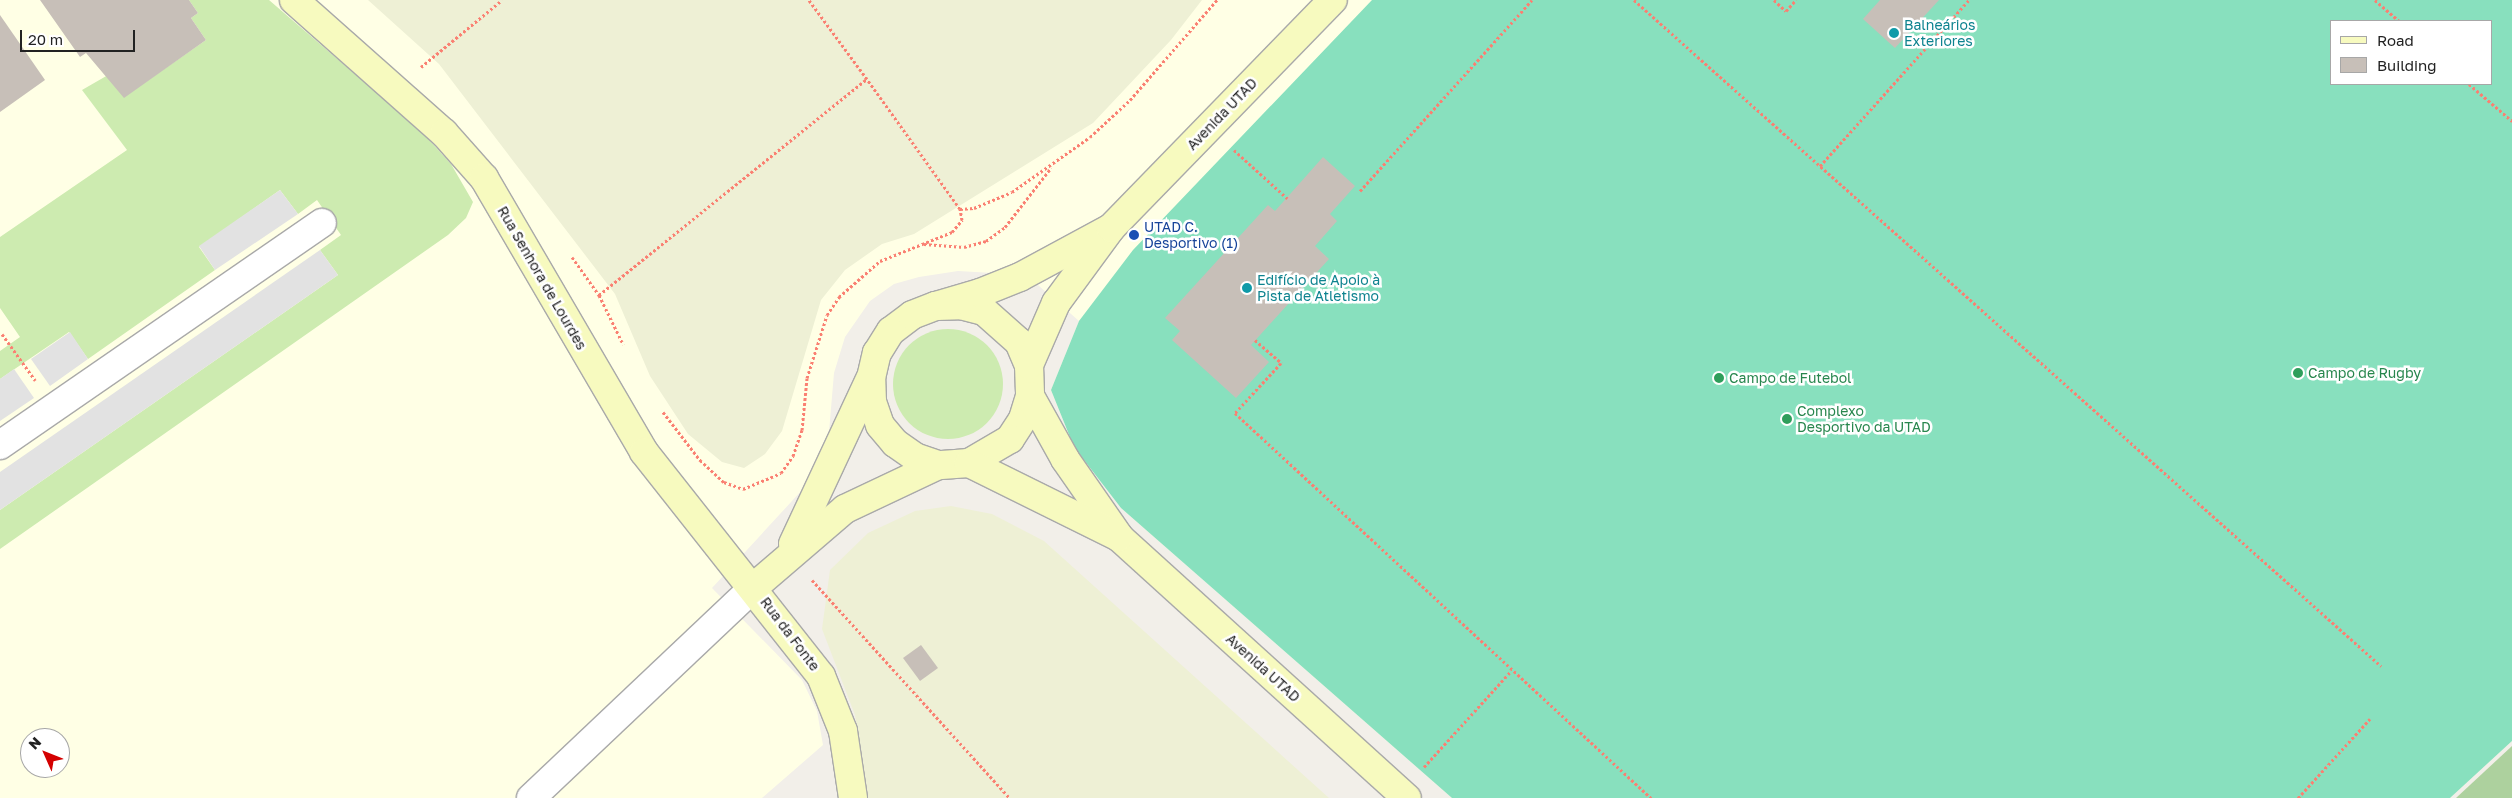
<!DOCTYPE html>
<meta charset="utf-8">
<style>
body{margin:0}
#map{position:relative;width:2512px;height:798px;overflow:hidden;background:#f2efe9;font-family:"Golos Text",sans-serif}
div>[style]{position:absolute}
.education>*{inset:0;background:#ffffe5}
.farmland>*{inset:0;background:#eef0d5}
.grass>*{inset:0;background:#cdebb0}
.round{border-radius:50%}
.forest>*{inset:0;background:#add19e}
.pitch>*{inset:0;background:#88e0be}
.parking>*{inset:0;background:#e2e2e2}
.building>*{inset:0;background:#c7bfb8}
.path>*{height:3px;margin-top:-1.5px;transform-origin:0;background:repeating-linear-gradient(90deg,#fa8072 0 2.5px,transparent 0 5px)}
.roads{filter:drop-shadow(1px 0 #a9a9a9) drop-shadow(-1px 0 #a9a9a9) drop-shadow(0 1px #a9a9a9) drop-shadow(0 -1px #a9a9a9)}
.street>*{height:28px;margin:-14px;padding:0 14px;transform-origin:14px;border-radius:14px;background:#fff}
.secondary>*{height:28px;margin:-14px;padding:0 14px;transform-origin:14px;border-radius:14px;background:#f7fabf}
.dots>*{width:14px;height:14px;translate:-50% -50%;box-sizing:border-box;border:2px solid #fff;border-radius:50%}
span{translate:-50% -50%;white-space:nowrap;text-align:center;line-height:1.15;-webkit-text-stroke:5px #fff;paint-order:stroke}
.culture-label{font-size:14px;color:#0d838f}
.left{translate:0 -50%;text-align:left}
.street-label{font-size:14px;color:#222}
.transit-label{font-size:14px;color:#164399}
.leisure-label{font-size:14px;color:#27864d}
.legend{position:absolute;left:2330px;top:20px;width:162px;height:65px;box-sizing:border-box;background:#fff;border:1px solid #a7a7a7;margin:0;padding:6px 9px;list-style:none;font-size:15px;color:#222}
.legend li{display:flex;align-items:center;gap:10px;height:25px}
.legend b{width:25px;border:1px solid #a7a7a7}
.north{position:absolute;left:20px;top:728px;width:50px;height:50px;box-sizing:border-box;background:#fff;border:1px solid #a7a7a7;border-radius:50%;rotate:314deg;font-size:14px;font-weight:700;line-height:20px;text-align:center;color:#222}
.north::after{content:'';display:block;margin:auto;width:18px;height:22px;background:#d40000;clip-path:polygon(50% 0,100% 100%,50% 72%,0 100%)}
.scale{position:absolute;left:20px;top:30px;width:115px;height:22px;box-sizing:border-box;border:2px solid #222;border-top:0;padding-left:6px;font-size:15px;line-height:18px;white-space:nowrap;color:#222;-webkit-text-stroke:4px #fff;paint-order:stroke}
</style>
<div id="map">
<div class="education">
<div style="clip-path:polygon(evenodd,0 0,2512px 0,2512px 741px,2450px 798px,1452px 798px,1121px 508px,1074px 447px,1051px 390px,1079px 321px,1014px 264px,993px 273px,958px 271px,919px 277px,894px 284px,870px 301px,845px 337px,834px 373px,829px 432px,803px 489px,712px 588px,802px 680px,817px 711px,823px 745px,762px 798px,0 798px,0 0,2331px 21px,2491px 21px,2491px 84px,2331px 84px,2331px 21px,0 0,30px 738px,60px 738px,60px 768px,30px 768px,30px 738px)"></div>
</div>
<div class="farmland">
<div style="clip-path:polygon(368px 0,1202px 0,1171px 40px,1093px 123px,914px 234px,882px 244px,845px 270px,821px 300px,782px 431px,765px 454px,744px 468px,722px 462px,688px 434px,650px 376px,615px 294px,439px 64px)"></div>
<div style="clip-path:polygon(951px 506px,992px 514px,1044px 541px,1329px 798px,868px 798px,855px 715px,822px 629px,830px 570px,868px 533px,915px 511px)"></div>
</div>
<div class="grass">
<div style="clip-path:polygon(189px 0,269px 0,422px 132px,451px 164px,473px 202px,466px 218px,448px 235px,0 549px,0 510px,338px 275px,320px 250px,341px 235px,317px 200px,298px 214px,280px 190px,199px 247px,215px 270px,88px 359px,69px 332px,0 379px,0 351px,20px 337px,0 308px,0 237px,127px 150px,82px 90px,108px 75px,124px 97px,206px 40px,191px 18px,198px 13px)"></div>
<div class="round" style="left:893px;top:329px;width:110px;height:110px"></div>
</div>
<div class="forest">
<div style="clip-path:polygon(2512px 746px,2512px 798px,2456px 798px)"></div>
</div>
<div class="pitch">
<div style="clip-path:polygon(evenodd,1372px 0,2512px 0,2512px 741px,2450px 798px,1452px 798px,1121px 508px,1074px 447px,1051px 390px,1079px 321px,1133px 250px,1372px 0,2331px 21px,2491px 21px,2491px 84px,2331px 84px,2331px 21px)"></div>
</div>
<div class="parking">
<div style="clip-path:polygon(280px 190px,298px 214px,215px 270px,199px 246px)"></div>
<div style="clip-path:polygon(320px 250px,338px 275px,0 510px,0 472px)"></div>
<div style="clip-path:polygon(70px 332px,88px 359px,50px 386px,31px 359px)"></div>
<div style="clip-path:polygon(14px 369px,34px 398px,0 421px,0 379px)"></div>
</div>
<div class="building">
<div style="clip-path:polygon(40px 0,189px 0,198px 13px,191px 18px,206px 40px,124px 98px,86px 53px,80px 57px)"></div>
<div style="clip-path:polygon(1880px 0,1939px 0,1895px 48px,1863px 19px)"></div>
<div style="clip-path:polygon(0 15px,45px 80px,0 112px)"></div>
<div style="clip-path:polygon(1323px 157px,1355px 186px,1330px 214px,1337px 221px,1315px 246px,1329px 259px,1251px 345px,1269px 362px,1236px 398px,1172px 340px,1180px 331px,1165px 318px,1268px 205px,1275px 211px)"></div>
<div style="clip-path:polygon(921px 645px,938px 668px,920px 681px,903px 658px)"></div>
</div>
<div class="path">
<div style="left:1634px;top:0;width:1001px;rotate:41.72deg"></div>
<div style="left:1774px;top:0;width:16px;rotate:43deg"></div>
<div style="left:1786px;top:11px;width:15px;rotate:-48deg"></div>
<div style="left:2375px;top:0;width:32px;rotate:41deg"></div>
<div style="left:421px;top:67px;width:105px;rotate:-39.6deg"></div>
<div style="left:2469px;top:84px;width:57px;rotate:40.7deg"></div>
<div style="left:1234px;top:150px;width:72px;rotate:42.2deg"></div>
<div style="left:1820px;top:166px;width:223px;rotate:-48.1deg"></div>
<div style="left:1360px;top:191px;width:257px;rotate:-48deg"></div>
<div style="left:960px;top:209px;width:14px;rotate:-4deg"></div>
<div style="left:974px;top:208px;width:41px;rotate:-22.8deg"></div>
<div style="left:1012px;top:192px;width:95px;rotate:-35.2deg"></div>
<div style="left:1090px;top:137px;width:54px;rotate:-42.8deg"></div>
<div style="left:1130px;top:100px;width:133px;rotate:-49deg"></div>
<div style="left:924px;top:244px;width:40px;rotate:4.3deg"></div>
<div style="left:964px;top:247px;width:23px;rotate:-15deg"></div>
<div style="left:986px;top:241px;width:24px;rotate:-36deg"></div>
<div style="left:1005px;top:227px;width:75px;rotate:-52.1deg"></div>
<div style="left:572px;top:257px;width:47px;rotate:54.6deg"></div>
<div style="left:599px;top:295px;width:55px;rotate:63.9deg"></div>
<div style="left:599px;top:295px;width:344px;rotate:-38.9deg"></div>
<div style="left:867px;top:79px;width:98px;rotate:-126.3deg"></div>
<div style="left:2px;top:334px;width:57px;rotate:54.3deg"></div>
<div style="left:1255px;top:340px;width:35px;rotate:41deg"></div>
<div style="left:1281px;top:363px;width:68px;rotate:132.6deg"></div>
<div style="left:1235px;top:413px;width:567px;rotate:42.78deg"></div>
<div style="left:663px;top:412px;width:61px;rotate:52.4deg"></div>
<div style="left:700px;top:460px;width:33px;rotate:43deg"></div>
<div style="left:724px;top:482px;width:20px;rotate:20deg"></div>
<div style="left:743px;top:489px;width:41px;rotate:-22.8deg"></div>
<div style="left:781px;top:473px;width:21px;rotate:-55deg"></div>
<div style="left:793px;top:456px;width:28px;rotate:-71deg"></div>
<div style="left:802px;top:430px;width:52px;rotate:-84.5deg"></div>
<div style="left:807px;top:378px;width:66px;rotate:-72.4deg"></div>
<div style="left:827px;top:315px;width:22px;rotate:-56deg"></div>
<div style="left:839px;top:297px;width:55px;rotate:-41.3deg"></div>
<div style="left:880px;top:261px;width:78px;rotate:-21.9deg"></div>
<div style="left:952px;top:232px;width:16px;rotate:-50deg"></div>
<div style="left:962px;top:220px;width:11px;rotate:-100deg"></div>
<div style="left:960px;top:209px;width:160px;rotate:-125.6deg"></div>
<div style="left:812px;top:580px;width:294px;rotate:47.8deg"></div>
<div style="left:1424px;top:767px;width:130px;rotate:-47.8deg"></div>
<div style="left:2298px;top:798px;width:107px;rotate:-47.7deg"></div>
</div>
<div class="roads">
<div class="street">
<div style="left:0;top:445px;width:391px;rotate:-34.6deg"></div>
<div style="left:531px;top:798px;width:307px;rotate:-43.4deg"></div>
</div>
<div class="secondary">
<div style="left:294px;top:0;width:200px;rotate:41.6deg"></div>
<div style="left:444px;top:133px;width:60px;rotate:48.4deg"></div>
<div style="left:484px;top:178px;width:317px;rotate:59.7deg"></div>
<div style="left:644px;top:452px;width:285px;rotate:51.7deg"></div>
<div style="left:821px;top:676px;width:59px;rotate:68.2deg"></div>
<div style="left:843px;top:731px;width:68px;rotate:81.5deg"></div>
<div style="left:936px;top:306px;width:24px;rotate:-2deg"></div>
<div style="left:960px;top:305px;width:25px;rotate:14deg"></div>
<div style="left:984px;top:311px;width:47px;rotate:41.5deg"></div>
<div style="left:1019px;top:342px;width:25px;rotate:67deg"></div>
<div style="left:1029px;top:365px;width:31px;rotate:88deg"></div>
<div style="left:1030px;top:396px;width:24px;rotate:107deg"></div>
<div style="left:1023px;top:419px;width:24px;rotate:123deg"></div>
<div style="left:1010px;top:439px;width:48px;rotate:149.7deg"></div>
<div style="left:969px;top:463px;width:31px;rotate:176deg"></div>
<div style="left:938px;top:465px;width:24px;rotate:-161deg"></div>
<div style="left:915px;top:457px;width:24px;rotate:-145deg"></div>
<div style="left:895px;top:443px;width:23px;rotate:-130deg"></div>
<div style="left:880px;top:425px;width:24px;rotate:-109deg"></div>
<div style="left:872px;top:402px;width:24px;rotate:-92deg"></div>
<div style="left:871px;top:378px;width:26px;rotate:-77deg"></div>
<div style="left:877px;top:353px;width:26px;rotate:-58deg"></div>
<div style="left:891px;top:331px;width:26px;rotate:-37deg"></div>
<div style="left:912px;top:315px;width:26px;rotate:-21deg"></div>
<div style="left:936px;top:306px;width:46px;rotate:-16.5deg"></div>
<div style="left:980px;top:293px;width:43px;rotate:-21.8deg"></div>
<div style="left:1020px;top:277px;width:103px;rotate:-28.3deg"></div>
<div style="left:1029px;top:365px;width:68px;rotate:-66.5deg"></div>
<div style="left:1056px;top:303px;width:93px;rotate:-53.7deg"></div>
<div style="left:1111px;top:228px;width:318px;rotate:-45.8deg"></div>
<div style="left:1030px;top:396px;width:72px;rotate:60.9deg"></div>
<div style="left:1065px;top:459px;width:96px;rotate:55.2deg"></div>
<div style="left:1120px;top:538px;width:387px;rotate:42.2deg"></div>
<div style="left:969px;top:463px;width:167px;rotate:26.3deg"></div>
<div style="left:793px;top:544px;width:182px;rotate:-65deg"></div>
<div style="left:754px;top:587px;width:120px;rotate:-40.6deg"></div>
<div style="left:845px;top:509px;width:103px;rotate:-25.3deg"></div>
</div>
</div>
<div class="dots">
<div style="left:1894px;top:33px;background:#0f9aa8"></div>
<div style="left:1134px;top:235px;background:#1a4fb4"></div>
<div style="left:1247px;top:288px;background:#0f9aa8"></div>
<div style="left:2298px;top:373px;background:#2e9e5b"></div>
<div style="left:1719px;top:378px;background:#2e9e5b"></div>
<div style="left:1787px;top:419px;background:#2e9e5b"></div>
</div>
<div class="culture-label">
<span class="left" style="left:1904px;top:33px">Balneários<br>Exteriores</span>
<span class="left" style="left:1257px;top:288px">Edifício de Apoio à<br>Pista de Atletismo</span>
</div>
<div class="street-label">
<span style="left:1222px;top:114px;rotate:-46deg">Avenida UTAD</span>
<span style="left:542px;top:278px;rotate:60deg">Rua Senhora de Lourdes</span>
<span style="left:790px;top:634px;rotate:53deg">Rua da Fonte</span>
<span style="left:1263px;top:668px;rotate:42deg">Avenida UTAD</span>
</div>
<div class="transit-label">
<span class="left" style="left:1144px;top:235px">UTAD C.<br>Desportivo (1)</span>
</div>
<div class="leisure-label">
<span class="left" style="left:2308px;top:373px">Campo de Rugby</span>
<span class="left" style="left:1729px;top:378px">Campo de Futebol</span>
<span class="left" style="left:1797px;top:419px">Complexo<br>Desportivo da UTAD</span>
</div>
<ul class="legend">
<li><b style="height:6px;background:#f7fabf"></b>Road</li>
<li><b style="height:14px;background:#c7bfb8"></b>Building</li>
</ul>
<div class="north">N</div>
<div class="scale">20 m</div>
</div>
